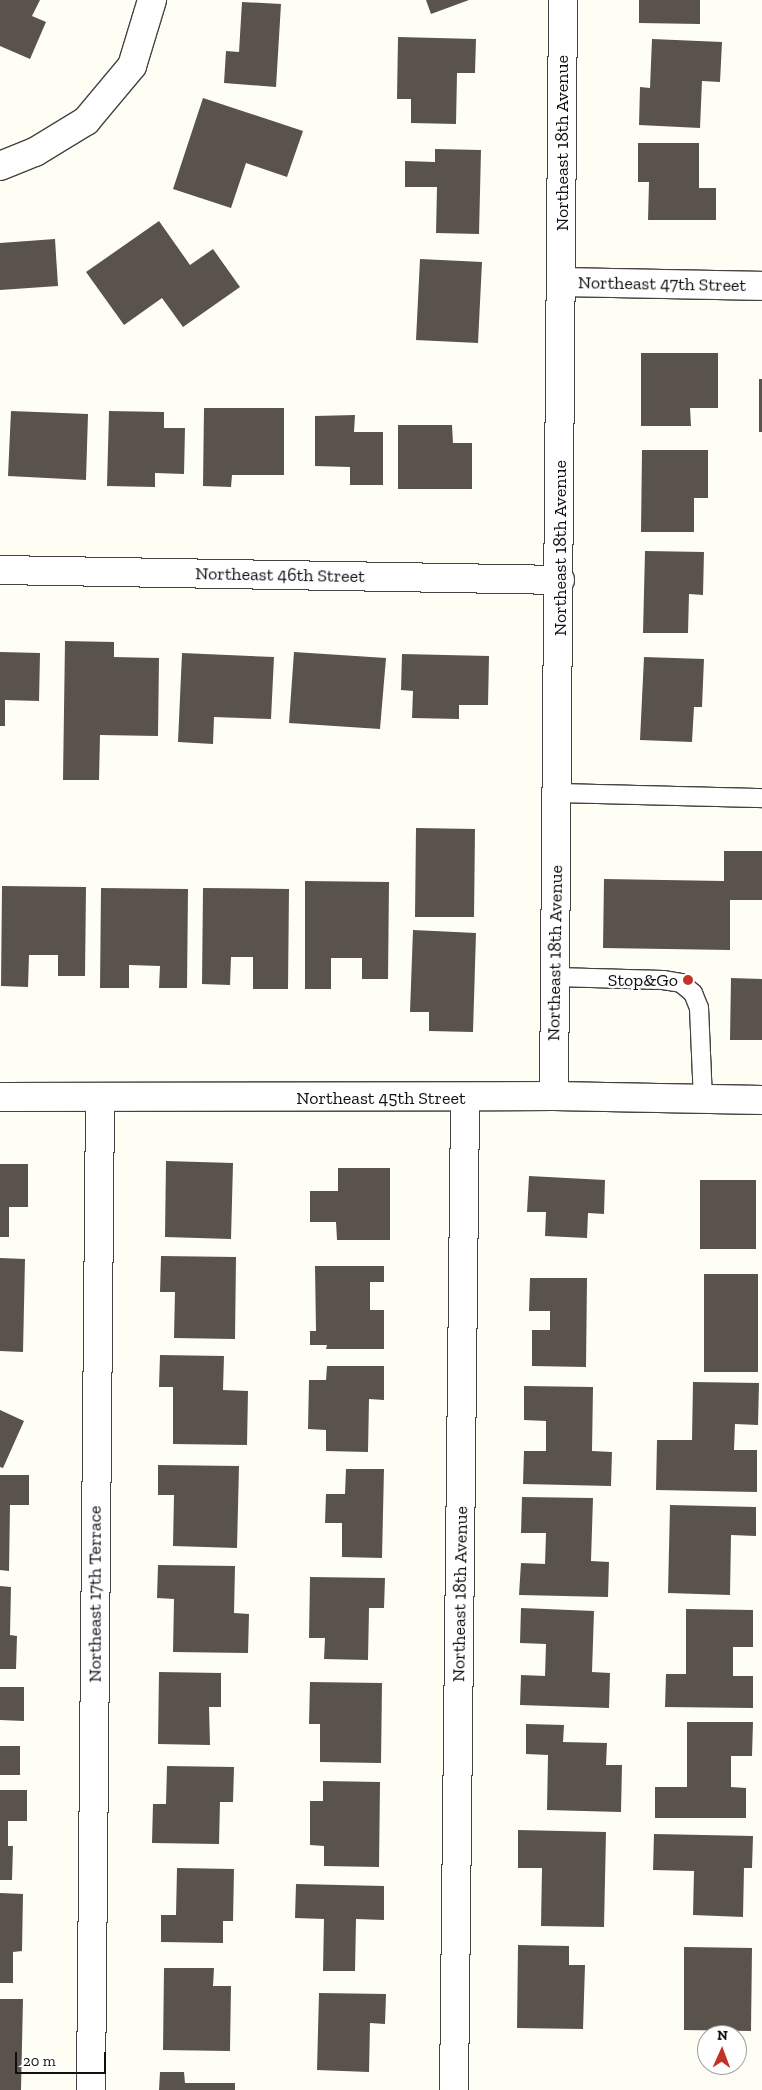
<!DOCTYPE html>
<style>
body{margin:0}
#map{position:relative;width:762px;height:2090px;overflow:hidden;background:#fffef4;font-family:"Zilla Slab",serif}
div>[style]{position:absolute}
.building>*{inset:0;background:#59534c}
.roads{filter:drop-shadow(1px 0 #434343) drop-shadow(-1px 0 #434343) drop-shadow(0 1px #434343) drop-shadow(0 -1px #434343)}
.service>*{height:18px;margin:-9px;padding:0 9px;transform-origin:9px;border-radius:9px;background:#fff}
.minor>*{height:28px;margin:-14px;padding:0 14px;transform-origin:14px;border-radius:14px;background:#fff}
.tertiary>*{height:28px;margin:-14px;padding:0 14px;transform-origin:14px;border-radius:14px;background:#fff}
.dots>*{width:14px;height:14px;translate:-50% -50%;box-sizing:border-box;border:2px solid #fff;border-radius:50%}
span{translate:-50% -50%;white-space:nowrap;text-align:center;line-height:1.15;-webkit-text-stroke:5px #fff;paint-order:stroke}
.street-label{font-size:18px;color:#101010}
.poi-label{font-size:18px;color:#101010}
.right{translate:-100% -50%;text-align:right}
.north{position:absolute;left:697px;top:2025px;width:50px;height:50px;box-sizing:border-box;background:#fff;border:1px solid #9f9f9f;border-radius:50%;rotate:2deg;font-size:14px;font-weight:700;line-height:20px;text-align:center;color:#101010}
.north::after{content:'';display:block;margin:auto;width:18px;height:22px;background:#c23227;clip-path:polygon(50% 0,100% 100%,50% 72%,0 100%)}
.scale{position:absolute;left:15px;top:2052px;width:91px;height:22px;box-sizing:border-box;border:2px solid #101010;border-top:0;padding-left:6px;font-size:15px;line-height:18px;white-space:nowrap;color:#101010;-webkit-text-stroke:4px #fff;paint-order:stroke}
</style>
<div id="map">
<div class="building">
<div style="clip-path:polygon(0 0,40px 0,32px 16px,46px 22px,30px 59px,0 46px)"></div>
<div style="clip-path:polygon(426px 0,469px 0,431px 14px)"></div>
<div style="clip-path:polygon(639px 0,700px 0,700px 24px,639px 23px)"></div>
<div style="clip-path:polygon(242px 2px,281px 4px,276px 87px,224px 83px,226px 51px,239px 52px)"></div>
<div style="clip-path:polygon(398px 37px,476px 39px,475px 73px,457px 73px,456px 124px,411px 123px,411px 99px,397px 99px)"></div>
<div style="clip-path:polygon(652px 39px,722px 42px,720px 82px,702px 81px,700px 128px,639px 125px,640px 87px,650px 88px)"></div>
<div style="clip-path:polygon(203px 98px,303px 131px,287px 177px,246px 163px,231px 208px,173px 189px)"></div>
<div style="clip-path:polygon(638px 143px,699px 143px,699px 188px,716px 188px,716px 220px,648px 220px,649px 182px,638px 182px)"></div>
<div style="clip-path:polygon(435px 149px,481px 150px,479px 234px,436px 233px,437px 187px,405px 187px,405px 161px,435px 162px)"></div>
<div style="clip-path:polygon(159px 221px,190px 265px,213px 249px,240px 287px,183px 327px,162px 298px,124px 325px,86px 272px)"></div>
<div style="clip-path:polygon(55px 239px,58px 286px,0 290px,0 243px)"></div>
<div style="clip-path:polygon(420px 259px,482px 262px,478px 343px,416px 340px)"></div>
<div style="clip-path:polygon(641px 353px,718px 353px,718px 408px,690px 408px,691px 426px,641px 426px)"></div>
<div style="clip-path:polygon(759px 379px,762px 379px,762px 432px,759px 432px)"></div>
<div style="clip-path:polygon(204px 408px,284px 408px,284px 475px,232px 475px,231px 487px,203px 486px)"></div>
<div style="clip-path:polygon(11px 411px,88px 414px,86px 480px,8px 476px)"></div>
<div style="clip-path:polygon(109px 411px,164px 412px,164px 428px,185px 428px,184px 474px,155px 473px,155px 487px,107px 486px)"></div>
<div style="clip-path:polygon(355px 415px,354px 432px,383px 432px,383px 485px,350px 485px,350px 467px,315px 466px,315px 416px)"></div>
<div style="clip-path:polygon(398px 425px,452px 425px,453px 443px,472px 443px,472px 489px,398px 489px)"></div>
<div style="clip-path:polygon(642px 450px,708px 450px,708px 498px,694px 498px,694px 532px,641px 532px)"></div>
<div style="clip-path:polygon(645px 551px,704px 552px,703px 595px,689px 594px,688px 633px,643px 633px)"></div>
<div style="clip-path:polygon(65px 641px,114px 642px,114px 657px,159px 658px,158px 736px,100px 735px,99px 780px,63px 780px)"></div>
<div style="clip-path:polygon(0 652px,40px 653px,39px 701px,5px 700px,5px 726px,0 726px)"></div>
<div style="clip-path:polygon(294px 652px,386px 658px,380px 729px,289px 723px)"></div>
<div style="clip-path:polygon(182px 653px,274px 657px,271px 719px,214px 717px,213px 744px,178px 742px)"></div>
<div style="clip-path:polygon(402px 654px,489px 656px,488px 705px,459px 705px,459px 719px,412px 718px,413px 691px,401px 690px)"></div>
<div style="clip-path:polygon(644px 657px,704px 659px,702px 707px,694px 707px,692px 742px,640px 740px)"></div>
<div style="clip-path:polygon(416px 828px,475px 829px,474px 917px,415px 917px)"></div>
<div style="clip-path:polygon(724px 851px,762px 851px,762px 900px,730px 900px,730px 950px,603px 948px,604px 879px,724px 881px)"></div>
<div style="clip-path:polygon(305px 881px,389px 882px,388px 979px,362px 979px,362px 958px,331px 958px,331px 989px,305px 989px)"></div>
<div style="clip-path:polygon(2px 886px,86px 887px,85px 976px,58px 976px,58px 955px,29px 955px,28px 987px,1px 986px)"></div>
<div style="clip-path:polygon(101px 888px,188px 889px,187px 988px,159px 988px,160px 966px,129px 965px,129px 988px,100px 988px)"></div>
<div style="clip-path:polygon(203px 888px,289px 889px,288px 989px,253px 989px,253px 957px,231px 957px,230px 985px,202px 984px)"></div>
<div style="clip-path:polygon(413px 930px,476px 933px,473px 1032px,429px 1031px,429px 1012px,410px 1012px)"></div>
<div style="clip-path:polygon(731px 978px,762px 979px,762px 1040px,730px 1040px)"></div>
<div style="clip-path:polygon(166px 1161px,233px 1163px,231px 1239px,165px 1237px)"></div>
<div style="clip-path:polygon(0 1164px,28px 1164px,28px 1207px,9px 1207px,9px 1237px,0 1237px)"></div>
<div style="clip-path:polygon(338px 1168px,390px 1168px,390px 1240px,337px 1240px,336px 1222px,310px 1222px,310px 1191px,338px 1191px)"></div>
<div style="clip-path:polygon(529px 1176px,605px 1180px,604px 1214px,588px 1213px,587px 1238px,545px 1236px,546px 1212px,527px 1212px)"></div>
<div style="clip-path:polygon(700px 1180px,756px 1180px,756px 1249px,700px 1249px)"></div>
<div style="clip-path:polygon(161px 1256px,236px 1257px,235px 1339px,174px 1338px,175px 1292px,160px 1292px)"></div>
<div style="clip-path:polygon(0 1258px,25px 1259px,23px 1352px,0 1351px)"></div>
<div style="clip-path:polygon(315px 1266px,384px 1266px,384px 1282px,370px 1282px,370px 1310px,384px 1310px,384px 1349px,326px 1349px,327px 1345px,310px 1345px,310px 1331px,316px 1331px)"></div>
<div style="clip-path:polygon(704px 1274px,758px 1274px,758px 1372px,704px 1372px)"></div>
<div style="clip-path:polygon(530px 1278px,587px 1278px,586px 1367px,532px 1366px,532px 1330px,550px 1330px,550px 1311px,529px 1311px)"></div>
<div style="clip-path:polygon(160px 1355px,224px 1356px,223px 1390px,248px 1391px,247px 1445px,173px 1444px,173px 1387px,159px 1387px)"></div>
<div style="clip-path:polygon(327px 1366px,384px 1366px,384px 1400px,369px 1399px,368px 1452px,326px 1451px,326px 1430px,308px 1429px,309px 1380px,326px 1380px)"></div>
<div style="clip-path:polygon(693px 1382px,759px 1383px,758px 1425px,735px 1424px,734px 1450px,757px 1450px,757px 1492px,656px 1490px,657px 1440px,692px 1440px)"></div>
<div style="clip-path:polygon(524px 1386px,593px 1387px,592px 1451px,612px 1452px,611px 1486px,523px 1484px,524px 1451px,546px 1451px,546px 1421px,524px 1420px)"></div>
<div style="clip-path:polygon(0 1410px,24px 1421px,3px 1468px,0 1467px)"></div>
<div style="clip-path:polygon(158px 1465px,239px 1466px,237px 1548px,173px 1546px,174px 1495px,158px 1495px)"></div>
<div style="clip-path:polygon(346px 1469px,384px 1469px,382px 1558px,342px 1557px,342px 1523px,325px 1523px,326px 1494px,345px 1494px)"></div>
<div style="clip-path:polygon(0 1475px,29px 1475px,29px 1505px,10px 1505px,9px 1571px,0 1570px)"></div>
<div style="clip-path:polygon(522px 1497px,593px 1498px,591px 1561px,609px 1562px,608px 1597px,519px 1595px,521px 1563px,545px 1564px,546px 1533px,521px 1533px)"></div>
<div style="clip-path:polygon(670px 1505px,756px 1507px,756px 1536px,731px 1535px,730px 1595px,668px 1593px)"></div>
<div style="clip-path:polygon(158px 1565px,235px 1566px,234px 1613px,249px 1614px,248px 1653px,173px 1652px,174px 1599px,157px 1598px)"></div>
<div style="clip-path:polygon(310px 1577px,385px 1578px,384px 1608px,369px 1608px,368px 1660px,324px 1659px,325px 1638px,309px 1638px)"></div>
<div style="clip-path:polygon(0 1586px,11px 1587px,10px 1635px,17px 1636px,16px 1669px,0 1669px)"></div>
<div style="clip-path:polygon(521px 1608px,594px 1611px,592px 1672px,610px 1673px,609px 1708px,520px 1705px,521px 1675px,545px 1676px,546px 1644px,520px 1643px)"></div>
<div style="clip-path:polygon(686px 1609px,753px 1610px,753px 1647px,733px 1647px,733px 1676px,753px 1676px,753px 1708px,665px 1707px,666px 1674px,686px 1674px)"></div>
<div style="clip-path:polygon(159px 1672px,221px 1673px,221px 1707px,209px 1707px,210px 1745px,158px 1744px)"></div>
<div style="clip-path:polygon(310px 1682px,382px 1683px,381px 1763px,320px 1762px,320px 1724px,309px 1724px)"></div>
<div style="clip-path:polygon(0 1687px,24px 1687px,24px 1721px,0 1720px)"></div>
<div style="clip-path:polygon(687px 1722px,753px 1722px,752px 1756px,731px 1756px,731px 1787px,746px 1788px,746px 1818px,655px 1818px,655px 1787px,687px 1787px)"></div>
<div style="clip-path:polygon(526px 1724px,564px 1725px,563px 1742px,607px 1743px,606px 1765px,622px 1765px,621px 1812px,547px 1810px,548px 1755px,526px 1754px)"></div>
<div style="clip-path:polygon(0 1746px,20px 1746px,20px 1775px,0 1775px)"></div>
<div style="clip-path:polygon(167px 1766px,234px 1767px,233px 1802px,220px 1802px,219px 1844px,152px 1843px,153px 1804px,166px 1804px)"></div>
<div style="clip-path:polygon(323px 1781px,380px 1782px,379px 1867px,324px 1866px,324px 1846px,310px 1845px,310px 1801px,323px 1801px)"></div>
<div style="clip-path:polygon(0 1790px,27px 1790px,27px 1821px,8px 1821px,8px 1846px,13px 1846px,12px 1880px,0 1880px)"></div>
<div style="clip-path:polygon(518px 1830px,606px 1832px,604px 1927px,541px 1926px,542px 1868px,518px 1868px)"></div>
<div style="clip-path:polygon(654px 1834px,753px 1836px,752px 1868px,744px 1868px,743px 1917px,693px 1915px,694px 1871px,653px 1870px)"></div>
<div style="clip-path:polygon(177px 1868px,234px 1869px,233px 1921px,223px 1921px,223px 1943px,161px 1942px,161px 1915px,176px 1915px)"></div>
<div style="clip-path:polygon(296px 1884px,384px 1886px,384px 1920px,356px 1919px,355px 1971px,323px 1971px,324px 1919px,295px 1918px)"></div>
<div style="clip-path:polygon(0 1893px,23px 1894px,22px 1951px,13px 1952px,13px 1983px,0 1983px)"></div>
<div style="clip-path:polygon(518px 1945px,569px 1946px,569px 1965px,585px 1965px,583px 2029px,517px 2028px)"></div>
<div style="clip-path:polygon(684px 1947px,752px 1948px,751px 2031px,684px 2030px)"></div>
<div style="clip-path:polygon(164px 1968px,214px 1968px,213px 1986px,231px 1986px,230px 2051px,163px 2050px)"></div>
<div style="clip-path:polygon(319px 1993px,386px 1994px,385px 2024px,370px 2023px,369px 2072px,317px 2070px)"></div>
<div style="clip-path:polygon(0 1999px,23px 1999px,21px 2090px,0 2090px)"></div>
<div style="clip-path:polygon(160px 2072px,184px 2072px,185px 2083px,235px 2083px,235px 2090px,159px 2090px)"></div>
</div>
<div class="roads">
<div class="service">
<div style="left:557px;top:793px;width:205px;rotate:1.4deg"></div>
<div style="left:555px;top:977px;width:108px;rotate:1.6deg"></div>
<div style="left:663px;top:980px;width:18px;rotate:9deg"></div>
<div style="left:681px;top:983px;width:16px;rotate:40deg"></div>
<div style="left:693px;top:993px;width:16px;rotate:68deg"></div>
<div style="left:699px;top:1008px;width:91px;rotate:87.5deg"></div>
</div>
<div class="minor">
<div style="left:0;top:166px;width:38px;rotate:-22deg"></div>
<div style="left:35px;top:152px;width:60px;rotate:-31.3deg"></div>
<div style="left:86px;top:121px;width:72px;rotate:-50.1deg"></div>
<div style="left:132px;top:66px;width:69px;rotate:-73.1deg"></div>
<div style="left:562px;top:282px;width:200px;rotate:1.1deg"></div>
<div style="left:0;top:570px;width:560px;rotate:1.02deg"></div>
<div style="left:91px;top:2090px;width:992px;rotate:-89.48deg"></div>
<div style="left:454px;top:2090px;width:992px;rotate:-89.36deg"></div>
</div>
<div class="tertiary">
<div style="left:554px;top:1096px;width:1096px;rotate:-89.53deg"></div>
<div style="left:0;top:1097px;width:554px;rotate:-0.1deg"></div>
<div style="left:554px;top:1096px;width:208px;rotate:1.1deg"></div>
</div>
</div>
<div class="dots">
<div style="left:688px;top:980px;background:#c23227"></div>
</div>
<div class="street-label">
<span style="left:562px;top:143px;rotate:-90deg">Northeast 18th Avenue</span>
<span style="left:662px;top:284px;rotate:1deg">Northeast 47th Street</span>
<span style="left:560px;top:548px;rotate:-90deg">Northeast 18th Avenue</span>
<span style="left:280px;top:575px;rotate:1deg">Northeast 46th Street</span>
<span style="left:555px;top:953px;rotate:-89deg">Northeast 18th Avenue</span>
<span style="left:381px;top:1098px">Northeast 45th Street</span>
<span style="left:95px;top:1594px;rotate:-90deg">Northeast 17th Terrace</span>
<span style="left:460px;top:1594px;rotate:-89deg">Northeast 18th Avenue</span>
</div>
<div class="poi-label">
<span class="right" style="left:678px;top:980px">Stop&amp;Go</span>
</div>
<div class="north">N</div>
<div class="scale">20 m</div>
</div>
